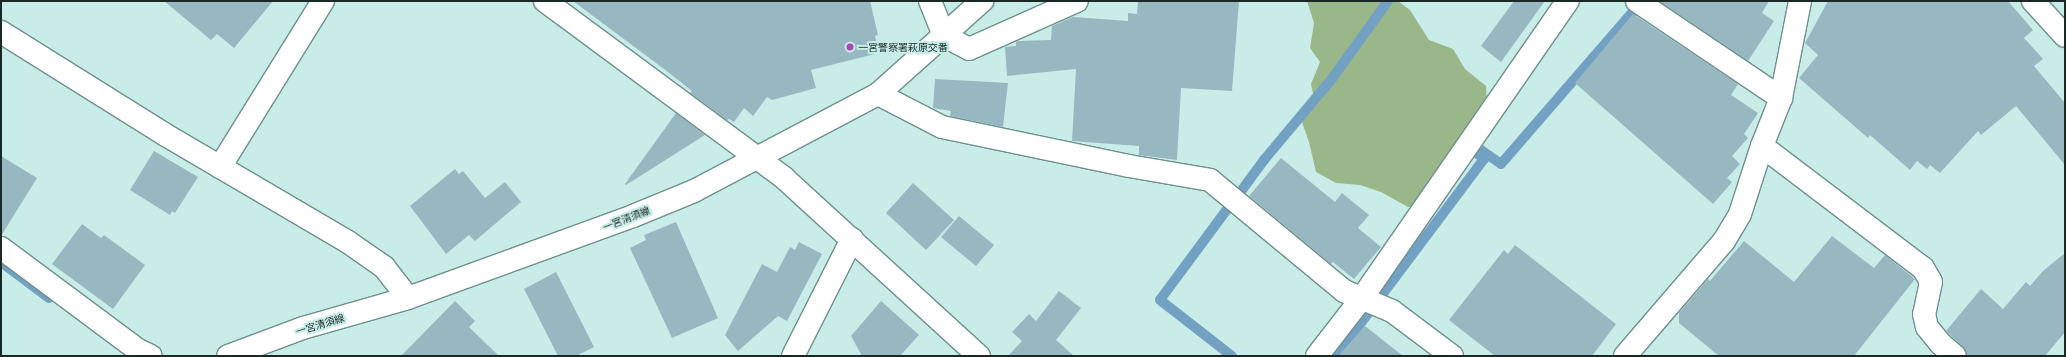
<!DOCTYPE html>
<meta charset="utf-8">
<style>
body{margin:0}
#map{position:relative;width:2066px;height:357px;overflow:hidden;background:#c8ede8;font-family:Literata,"Noto Sans JP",serif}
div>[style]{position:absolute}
.forest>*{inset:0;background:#9ab789}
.stream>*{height:10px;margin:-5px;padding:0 5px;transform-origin:5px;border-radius:5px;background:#73a1c4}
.building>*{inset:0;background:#97b8c1}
.roads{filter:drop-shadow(1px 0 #6f908d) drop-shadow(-1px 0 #6f908d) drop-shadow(0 1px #6f908d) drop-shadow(0 -1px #6f908d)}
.minor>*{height:22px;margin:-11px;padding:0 11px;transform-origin:11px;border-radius:11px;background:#fff}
.major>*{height:22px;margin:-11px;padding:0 11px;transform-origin:11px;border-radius:11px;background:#fff}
.dots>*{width:11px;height:11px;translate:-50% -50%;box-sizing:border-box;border:2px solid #c8ede8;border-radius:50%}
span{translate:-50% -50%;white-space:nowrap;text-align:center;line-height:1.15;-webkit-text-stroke:4px #c8ede8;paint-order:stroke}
.poi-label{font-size:10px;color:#1a2826}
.left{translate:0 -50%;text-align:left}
.street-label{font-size:10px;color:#1a2826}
.frame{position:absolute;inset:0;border:2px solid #1a2826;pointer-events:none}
</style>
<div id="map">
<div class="forest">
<div style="clip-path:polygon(1307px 1px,1398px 1px,1410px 10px,1429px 40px,1453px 49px,1465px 69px,1486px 86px,1487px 105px,1419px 206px,1408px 207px,1381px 192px,1360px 185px,1336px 183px,1316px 172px,1309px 142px,1302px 122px,1315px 103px,1311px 84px,1320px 62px,1310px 48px,1314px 23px)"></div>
</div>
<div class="stream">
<div style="left:1239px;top:194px;width:42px;rotate:-53.7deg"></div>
<div style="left:1264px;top:160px;width:104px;rotate:-50.1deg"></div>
<div style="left:1331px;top:80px;width:97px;rotate:-54.2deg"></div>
<div style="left:1228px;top:208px;width:114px;rotate:126.5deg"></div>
<div style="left:1160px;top:300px;width:91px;rotate:37.9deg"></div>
<div style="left:1px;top:262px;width:60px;rotate:36.9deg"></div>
<div style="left:1336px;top:356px;width:246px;rotate:-53.1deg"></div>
<div style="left:1484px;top:159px;width:8px;rotate:-140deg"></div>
<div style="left:1478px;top:154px;width:5px;rotate:-53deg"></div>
<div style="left:1481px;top:150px;width:24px;rotate:35deg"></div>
<div style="left:1501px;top:164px;width:216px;rotate:-49.1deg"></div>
</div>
<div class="building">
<div style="clip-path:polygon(164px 1px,273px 1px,234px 48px,217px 34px,211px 40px)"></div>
<div style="clip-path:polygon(573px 1px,870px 1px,878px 35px,875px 36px,879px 53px,811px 70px,816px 88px,772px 100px,767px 97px,753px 116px,744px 108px,734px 122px,729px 119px,727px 120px,690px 93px,692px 91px,668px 72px)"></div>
<div style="clip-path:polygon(1138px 1px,1239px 1px,1232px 91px,1181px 88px,1177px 160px,1139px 155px,1139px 146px,1072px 141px,1076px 69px,1007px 76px,1005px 47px,1016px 46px,1016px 42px,1018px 41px,1051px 40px,1052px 26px,1073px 17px,1128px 21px,1128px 13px,1137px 14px)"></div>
<div style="clip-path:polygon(1514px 1px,1545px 1px,1501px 62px,1481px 46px)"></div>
<div style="clip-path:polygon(1659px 1px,1769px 1px,1762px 13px,1774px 21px,1748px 61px)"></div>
<div style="clip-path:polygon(1828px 1px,2008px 1px,2033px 30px,2024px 38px,2043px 59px,2034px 66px,2065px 103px,2065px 165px,2016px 106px,1981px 135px,1978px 131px,1940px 173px,1930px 165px,1927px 169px,1917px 161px,1910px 170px,1870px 135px,1868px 138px,1799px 78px,1818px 55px,1805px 43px)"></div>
<div style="clip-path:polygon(1633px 14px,1738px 84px,1731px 95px,1758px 113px,1744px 134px,1748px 138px,1732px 156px,1740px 164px,1727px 178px,1732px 182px,1713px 204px,1575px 83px)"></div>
<div style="clip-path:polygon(935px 79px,1008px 83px,1003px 127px,950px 116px,951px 111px,933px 108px)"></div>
<div style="clip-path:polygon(676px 113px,705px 135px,626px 185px,625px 184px)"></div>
<div style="clip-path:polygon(154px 151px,198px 177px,175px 213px,172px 211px,170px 215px,130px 190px)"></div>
<div style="clip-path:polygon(1px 156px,37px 178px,1px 236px)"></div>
<div style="clip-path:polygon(1281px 158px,1335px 202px,1342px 193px,1369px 215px,1358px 228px,1381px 247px,1354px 279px,1333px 262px,1331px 264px,1249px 196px)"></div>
<div style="clip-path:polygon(455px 169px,459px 174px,463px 171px,485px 198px,505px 182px,521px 202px,475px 241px,469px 235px,446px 254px,410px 206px)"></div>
<div style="clip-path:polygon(913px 183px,954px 220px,926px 250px,886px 213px)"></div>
<div style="clip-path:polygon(959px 216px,994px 245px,976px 266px,941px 237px)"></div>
<div style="clip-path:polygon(676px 222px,718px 318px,672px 338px,630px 248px,646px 240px,644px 235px)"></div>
<div style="clip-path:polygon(82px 224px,101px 238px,104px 235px,145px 265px,113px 309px,52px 264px)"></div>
<div style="clip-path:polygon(1832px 236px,1874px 268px,1885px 255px,1915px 279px,1854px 356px,1719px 356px,1679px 323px,1679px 313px,1708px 279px,1710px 281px,1744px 241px,1794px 282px)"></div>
<div style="clip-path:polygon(799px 242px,822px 254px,787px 321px,778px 316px,738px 351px,725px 335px,762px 264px,777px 272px,790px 247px,795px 250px)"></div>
<div style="clip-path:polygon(1515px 245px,1616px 324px,1592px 356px,1495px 356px,1449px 320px,1504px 250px,1508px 254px)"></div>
<div style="clip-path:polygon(2065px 253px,2065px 332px,2045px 356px,1967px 356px,1963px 347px,1946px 331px,1981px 289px,2003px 309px,2026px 282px,2030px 286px,2043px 271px)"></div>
<div style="clip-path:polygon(556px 272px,594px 347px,576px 356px,558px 356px,524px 289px)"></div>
<div style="clip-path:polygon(1059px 291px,1081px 308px,1056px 340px,1074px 356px,1008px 356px,1022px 341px,1012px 332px,1029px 314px,1036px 321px)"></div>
<div style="clip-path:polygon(455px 301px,475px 321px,469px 327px,499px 356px,401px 356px)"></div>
<div style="clip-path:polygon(881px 301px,919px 335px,900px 356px,862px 356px,851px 336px)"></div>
<div style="clip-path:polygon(1365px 326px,1403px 356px,1338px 356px)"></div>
</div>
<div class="roads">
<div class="minor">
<div style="left:545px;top:1px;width:297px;rotate:36.5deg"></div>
<div style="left:784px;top:178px;width:264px;rotate:42.4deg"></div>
<div style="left:930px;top:1px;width:38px;rotate:68deg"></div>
<div style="left:944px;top:36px;width:28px;rotate:27deg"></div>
<div style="left:969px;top:49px;width:118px;rotate:-24deg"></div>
<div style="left:1637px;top:1px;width:174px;rotate:34deg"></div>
<div style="left:2033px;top:1px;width:47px;rotate:47.6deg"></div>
<div style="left:1px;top:32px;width:192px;rotate:32deg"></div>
<div style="left:164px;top:134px;width:213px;rotate:30.4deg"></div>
<div style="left:348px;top:242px;width:44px;rotate:34.8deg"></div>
<div style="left:384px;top:267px;width:39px;rotate:52deg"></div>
<div style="left:878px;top:94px;width:72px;rotate:27.3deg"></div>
<div style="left:942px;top:127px;width:191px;rotate:11.8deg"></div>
<div style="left:1129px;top:166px;width:82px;rotate:9.8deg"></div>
<div style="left:1210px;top:180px;width:174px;rotate:39.6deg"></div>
<div style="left:1344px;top:291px;width:52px;rotate:22.6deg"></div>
<div style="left:1392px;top:311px;width:75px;rotate:36.9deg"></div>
<div style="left:1762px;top:146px;width:202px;rotate:37.2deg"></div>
<div style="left:1923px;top:268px;width:16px;rotate:60deg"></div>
<div style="left:1931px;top:282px;width:33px;rotate:102deg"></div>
<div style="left:1924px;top:314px;width:13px;rotate:77deg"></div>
<div style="left:1927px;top:327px;width:22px;rotate:51deg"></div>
<div style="left:1941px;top:344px;width:18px;rotate:41deg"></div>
<div style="left:220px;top:167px;width:195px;rotate:-58.2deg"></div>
<div style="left:1px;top:248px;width:171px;rotate:36.7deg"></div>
<div style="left:138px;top:350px;width:14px;rotate:25deg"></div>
<div style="left:793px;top:356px;width:131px;rotate:-63.2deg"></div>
<div style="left:1317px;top:356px;width:73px;rotate:-52.2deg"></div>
<div style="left:1362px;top:298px;width:361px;rotate:-55.3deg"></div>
<div style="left:1625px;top:356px;width:152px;rotate:-49.3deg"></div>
<div style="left:1724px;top:241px;width:31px;rotate:-59deg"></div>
<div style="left:1740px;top:214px;width:71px;rotate:-72.1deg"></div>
<div style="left:1762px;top:146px;width:52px;rotate:-68.4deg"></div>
<div style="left:1781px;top:98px;width:99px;rotate:-78.9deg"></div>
</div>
<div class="major">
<div style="left:228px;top:356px;width:80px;rotate:-20.5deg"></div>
<div style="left:303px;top:328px;width:109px;rotate:-15.9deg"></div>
<div style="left:408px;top:298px;width:239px;rotate:-20deg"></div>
<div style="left:633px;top:216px;width:66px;rotate:-22.3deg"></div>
<div style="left:694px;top:191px;width:208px;rotate:-27.8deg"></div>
<div style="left:878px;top:94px;width:140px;rotate:-41.8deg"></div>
</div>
</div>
<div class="dots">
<div style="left:850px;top:47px;background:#a84ab3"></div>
</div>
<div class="poi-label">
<span class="left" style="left:858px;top:47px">一宮警察署萩原交番</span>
</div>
<div class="street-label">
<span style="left:626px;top:218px;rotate:-21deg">一宮清須線</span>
<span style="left:320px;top:324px;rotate:-17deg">一宮清須線</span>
</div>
<div class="frame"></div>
</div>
